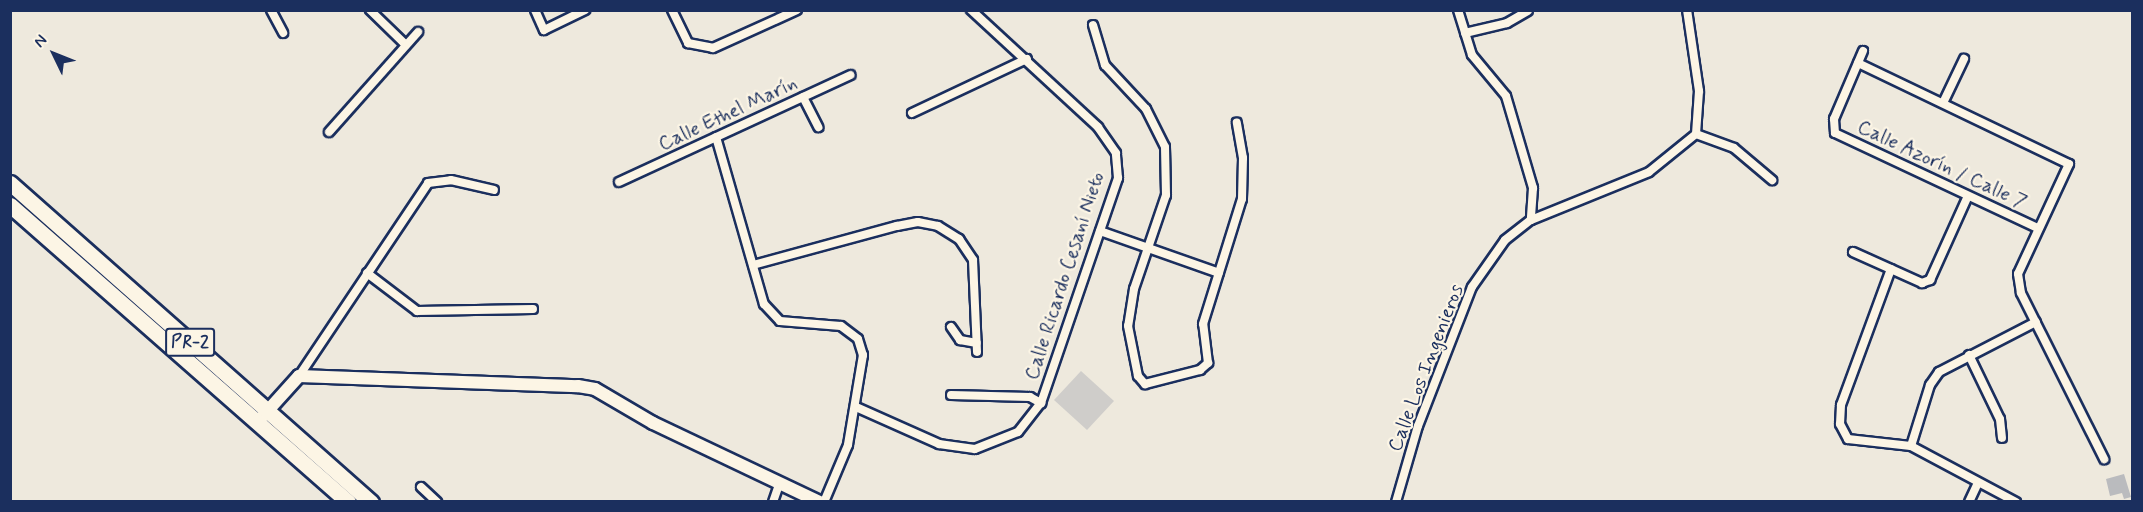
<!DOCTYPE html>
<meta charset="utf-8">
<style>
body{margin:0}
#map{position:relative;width:2143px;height:512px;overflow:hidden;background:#eee9dd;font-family:Mynerve,sans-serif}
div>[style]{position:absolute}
.green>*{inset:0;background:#cfcdca}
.building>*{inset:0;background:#babbbe}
.roads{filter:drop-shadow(2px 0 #1b2f5e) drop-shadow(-2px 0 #1b2f5e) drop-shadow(0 2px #1b2f5e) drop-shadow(0 -2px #1b2f5e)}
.street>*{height:8px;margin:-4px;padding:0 4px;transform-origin:4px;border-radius:4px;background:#fcf5e5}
.secondary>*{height:12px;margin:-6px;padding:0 6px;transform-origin:6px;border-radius:6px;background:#fcf5e5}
.highway>*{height:15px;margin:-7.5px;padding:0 7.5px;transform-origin:7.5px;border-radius:7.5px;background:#fcf5e5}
span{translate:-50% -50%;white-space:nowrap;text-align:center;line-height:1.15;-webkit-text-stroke:4.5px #fcf5e5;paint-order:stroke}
.shield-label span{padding:2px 4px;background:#fcf5e5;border:2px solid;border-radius:4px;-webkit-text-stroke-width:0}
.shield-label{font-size:18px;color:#1b2f5e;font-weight:700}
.street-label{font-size:20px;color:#1b2f5e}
.frame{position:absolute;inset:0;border:12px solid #1b2f5e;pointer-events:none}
.north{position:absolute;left:24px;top:24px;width:60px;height:60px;-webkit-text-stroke:4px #fcf5e5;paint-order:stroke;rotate:313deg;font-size:16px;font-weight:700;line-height:24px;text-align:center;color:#1b2f5e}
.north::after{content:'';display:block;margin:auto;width:21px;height:27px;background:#1b2f5e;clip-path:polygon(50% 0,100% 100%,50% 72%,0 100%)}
</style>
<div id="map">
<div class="green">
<div style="clip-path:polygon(1081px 371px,1114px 401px,1087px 430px,1054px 400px)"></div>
</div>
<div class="building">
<div style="clip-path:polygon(2124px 474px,2131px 497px,2124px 499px,2122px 493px,2110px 496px,2106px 479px)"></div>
</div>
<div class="roads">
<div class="street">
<div style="left:271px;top:10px;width:26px;rotate:62deg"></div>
<div style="left:370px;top:10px;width:50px;rotate:44.2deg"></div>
<div style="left:535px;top:10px;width:22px;rotate:66deg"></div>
<div style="left:544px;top:30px;width:46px;rotate:-26deg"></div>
<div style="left:672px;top:10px;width:37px;rotate:64deg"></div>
<div style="left:688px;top:43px;width:25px;rotate:11deg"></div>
<div style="left:713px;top:48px;width:92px;rotate:-24.3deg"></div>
<div style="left:1458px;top:10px;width:47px;rotate:72.7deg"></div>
<div style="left:1472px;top:55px;width:53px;rotate:50.3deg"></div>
<div style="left:1506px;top:96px;width:96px;rotate:73.6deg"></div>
<div style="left:1533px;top:188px;width:32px;rotate:94deg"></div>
<div style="left:1093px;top:25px;width:42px;rotate:73.3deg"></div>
<div style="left:1105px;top:65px;width:60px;rotate:47deg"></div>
<div style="left:1146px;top:109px;width:42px;rotate:63.4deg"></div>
<div style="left:1165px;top:147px;width:48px;rotate:88.8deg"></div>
<div style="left:1166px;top:195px;width:99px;rotate:108.8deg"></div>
<div style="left:1134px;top:289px;width:37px;rotate:99deg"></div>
<div style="left:1128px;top:326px;width:51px;rotate:78.7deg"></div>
<div style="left:1138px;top:376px;width:11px;rotate:49deg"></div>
<div style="left:1145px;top:384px;width:57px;rotate:-14.3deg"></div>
<div style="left:1200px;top:370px;width:11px;rotate:-41deg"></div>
<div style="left:1208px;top:363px;width:39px;rotate:-97deg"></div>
<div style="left:1203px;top:324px;width:131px;rotate:-72.7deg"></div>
<div style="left:1242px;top:199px;width:41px;rotate:-88.6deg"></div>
<div style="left:1243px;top:158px;width:36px;rotate:-100deg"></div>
<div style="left:1465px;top:33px;width:43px;rotate:-13.4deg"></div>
<div style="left:1507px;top:23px;width:24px;rotate:-30deg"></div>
<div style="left:1863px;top:51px;width:74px;rotate:113.1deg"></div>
<div style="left:1834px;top:119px;width:14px;rotate:86deg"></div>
<div style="left:1835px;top:133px;width:224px;rotate:25.1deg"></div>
<div style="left:1858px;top:63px;width:234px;rotate:25.6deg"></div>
<div style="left:2069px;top:164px;width:121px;rotate:114.9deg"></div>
<div style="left:2018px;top:274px;width:19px;rotate:81deg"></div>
<div style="left:2021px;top:293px;width:186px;rotate:63.4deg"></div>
<div style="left:803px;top:97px;width:34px;rotate:63deg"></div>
<div style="left:1943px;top:103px;width:49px;rotate:-64.5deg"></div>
<div style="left:912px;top:113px;width:127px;rotate:-25.2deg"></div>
<div style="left:329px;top:132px;width:134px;rotate:-48.3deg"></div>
<div style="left:1696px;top:134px;width:40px;rotate:20.2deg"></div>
<div style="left:1734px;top:148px;width:50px;rotate:40.1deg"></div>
<div style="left:716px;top:137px;width:174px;rotate:74deg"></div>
<div style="left:764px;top:304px;width:23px;rotate:47deg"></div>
<div style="left:780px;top:321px;width:61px;rotate:4.7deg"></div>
<div style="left:841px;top:326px;width:21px;rotate:37deg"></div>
<div style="left:858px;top:339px;width:17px;rotate:73deg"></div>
<div style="left:863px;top:355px;width:91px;rotate:99.5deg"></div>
<div style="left:848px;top:445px;width:62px;rotate:112.8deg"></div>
<div style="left:619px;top:182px;width:255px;rotate:-24.8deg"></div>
<div style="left:1100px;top:231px;width:126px;rotate:19.4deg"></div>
<div style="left:1853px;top:252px;width:76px;rotate:24.2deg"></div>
<div style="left:1922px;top:283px;width:9px;rotate:-21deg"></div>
<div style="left:1930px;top:280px;width:92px;rotate:-65.7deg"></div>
<div style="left:753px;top:265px;width:149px;rotate:-15.2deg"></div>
<div style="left:897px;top:226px;width:21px;rotate:-11deg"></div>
<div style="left:918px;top:222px;width:20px;rotate:11deg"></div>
<div style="left:938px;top:226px;width:25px;rotate:32deg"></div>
<div style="left:959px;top:239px;width:25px;rotate:56deg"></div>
<div style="left:973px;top:260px;width:92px;rotate:87.5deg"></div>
<div style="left:1891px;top:269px;width:145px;rotate:110.2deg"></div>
<div style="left:1841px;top:405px;width:19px;rotate:93deg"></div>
<div style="left:1840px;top:424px;width:17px;rotate:62deg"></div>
<div style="left:1848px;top:439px;width:63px;rotate:6.3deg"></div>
<div style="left:1911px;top:446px;width:119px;rotate:28.1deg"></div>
<div style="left:367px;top:273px;width:63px;rotate:37.2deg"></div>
<div style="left:417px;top:311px;width:116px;rotate:-1deg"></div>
<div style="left:951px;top:327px;width:16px;rotate:55deg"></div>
<div style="left:960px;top:340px;width:17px;rotate:10deg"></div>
<div style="left:1969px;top:355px;width:71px;rotate:64.2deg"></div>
<div style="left:2000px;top:419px;width:19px;rotate:84deg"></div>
<div style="left:299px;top:376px;width:232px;rotate:-56.2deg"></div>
<div style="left:428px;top:183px;width:23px;rotate:-7deg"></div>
<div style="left:451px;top:180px;width:44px;rotate:13.1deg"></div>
<div style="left:951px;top:395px;width:79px;rotate:1.5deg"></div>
<div style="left:1030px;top:397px;width:13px;rotate:29deg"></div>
<div style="left:856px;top:407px;width:91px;rotate:24deg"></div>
<div style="left:939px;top:444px;width:36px;rotate:8deg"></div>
<div style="left:975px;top:449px;width:46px;rotate:-21.6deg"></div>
<div style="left:1018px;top:432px;width:37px;rotate:-52deg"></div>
<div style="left:1041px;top:403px;width:238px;rotate:-71.1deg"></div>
<div style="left:1118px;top:178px;width:25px;rotate:-95deg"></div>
<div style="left:1116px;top:153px;width:32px;rotate:-125deg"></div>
<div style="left:1098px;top:127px;width:173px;rotate:-137.3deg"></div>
<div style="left:1911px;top:446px;width:64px;rotate:-72.7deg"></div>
<div style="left:1930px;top:385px;width:16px;rotate:-55deg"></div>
<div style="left:1939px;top:372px;width:109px;rotate:-27.3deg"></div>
<div style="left:421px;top:487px;width:22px;rotate:43deg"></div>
<div style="left:773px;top:502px;width:18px;rotate:-71deg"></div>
<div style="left:1396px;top:502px;width:79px;rotate:-73.9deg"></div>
<div style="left:1418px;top:426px;width:149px;rotate:-68.8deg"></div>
<div style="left:1472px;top:287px;width:57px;rotate:-54.9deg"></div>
<div style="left:1505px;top:240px;width:33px;rotate:-38deg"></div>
<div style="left:1531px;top:220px;width:127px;rotate:-22.1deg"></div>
<div style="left:1649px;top:172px;width:60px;rotate:-39deg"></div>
<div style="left:1696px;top:134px;width:43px;rotate:-86deg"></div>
<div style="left:1699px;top:91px;width:82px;rotate:-98.4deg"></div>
<div style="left:1969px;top:502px;width:21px;rotate:-65deg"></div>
</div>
<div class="secondary">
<div style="left:263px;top:416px;width:54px;rotate:-48deg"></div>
<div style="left:299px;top:376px;width:279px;rotate:2.1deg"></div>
<div style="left:578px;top:386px;width:17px;rotate:10deg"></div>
<div style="left:595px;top:389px;width:67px;rotate:30.4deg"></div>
<div style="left:653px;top:423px;width:184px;rotate:25.4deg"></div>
</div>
<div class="highway">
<div style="left:10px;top:183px;width:482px;rotate:41.5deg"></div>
<div style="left:10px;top:205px;width:450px;rotate:41.3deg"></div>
</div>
</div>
<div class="shield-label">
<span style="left:190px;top:342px">PR-2</span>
</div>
<div class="street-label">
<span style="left:728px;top:114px;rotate:-25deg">Calle Ethel Marín</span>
<span style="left:1942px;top:165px;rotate:25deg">Calle Azorín / Calle 7</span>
<span style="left:1065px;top:276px;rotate:-72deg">Calle Ricardo Cesaní Nieto</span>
<span style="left:1426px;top:368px;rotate:-69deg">Calle Los Ingenieros</span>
</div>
<div class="frame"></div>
<div class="north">N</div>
</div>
